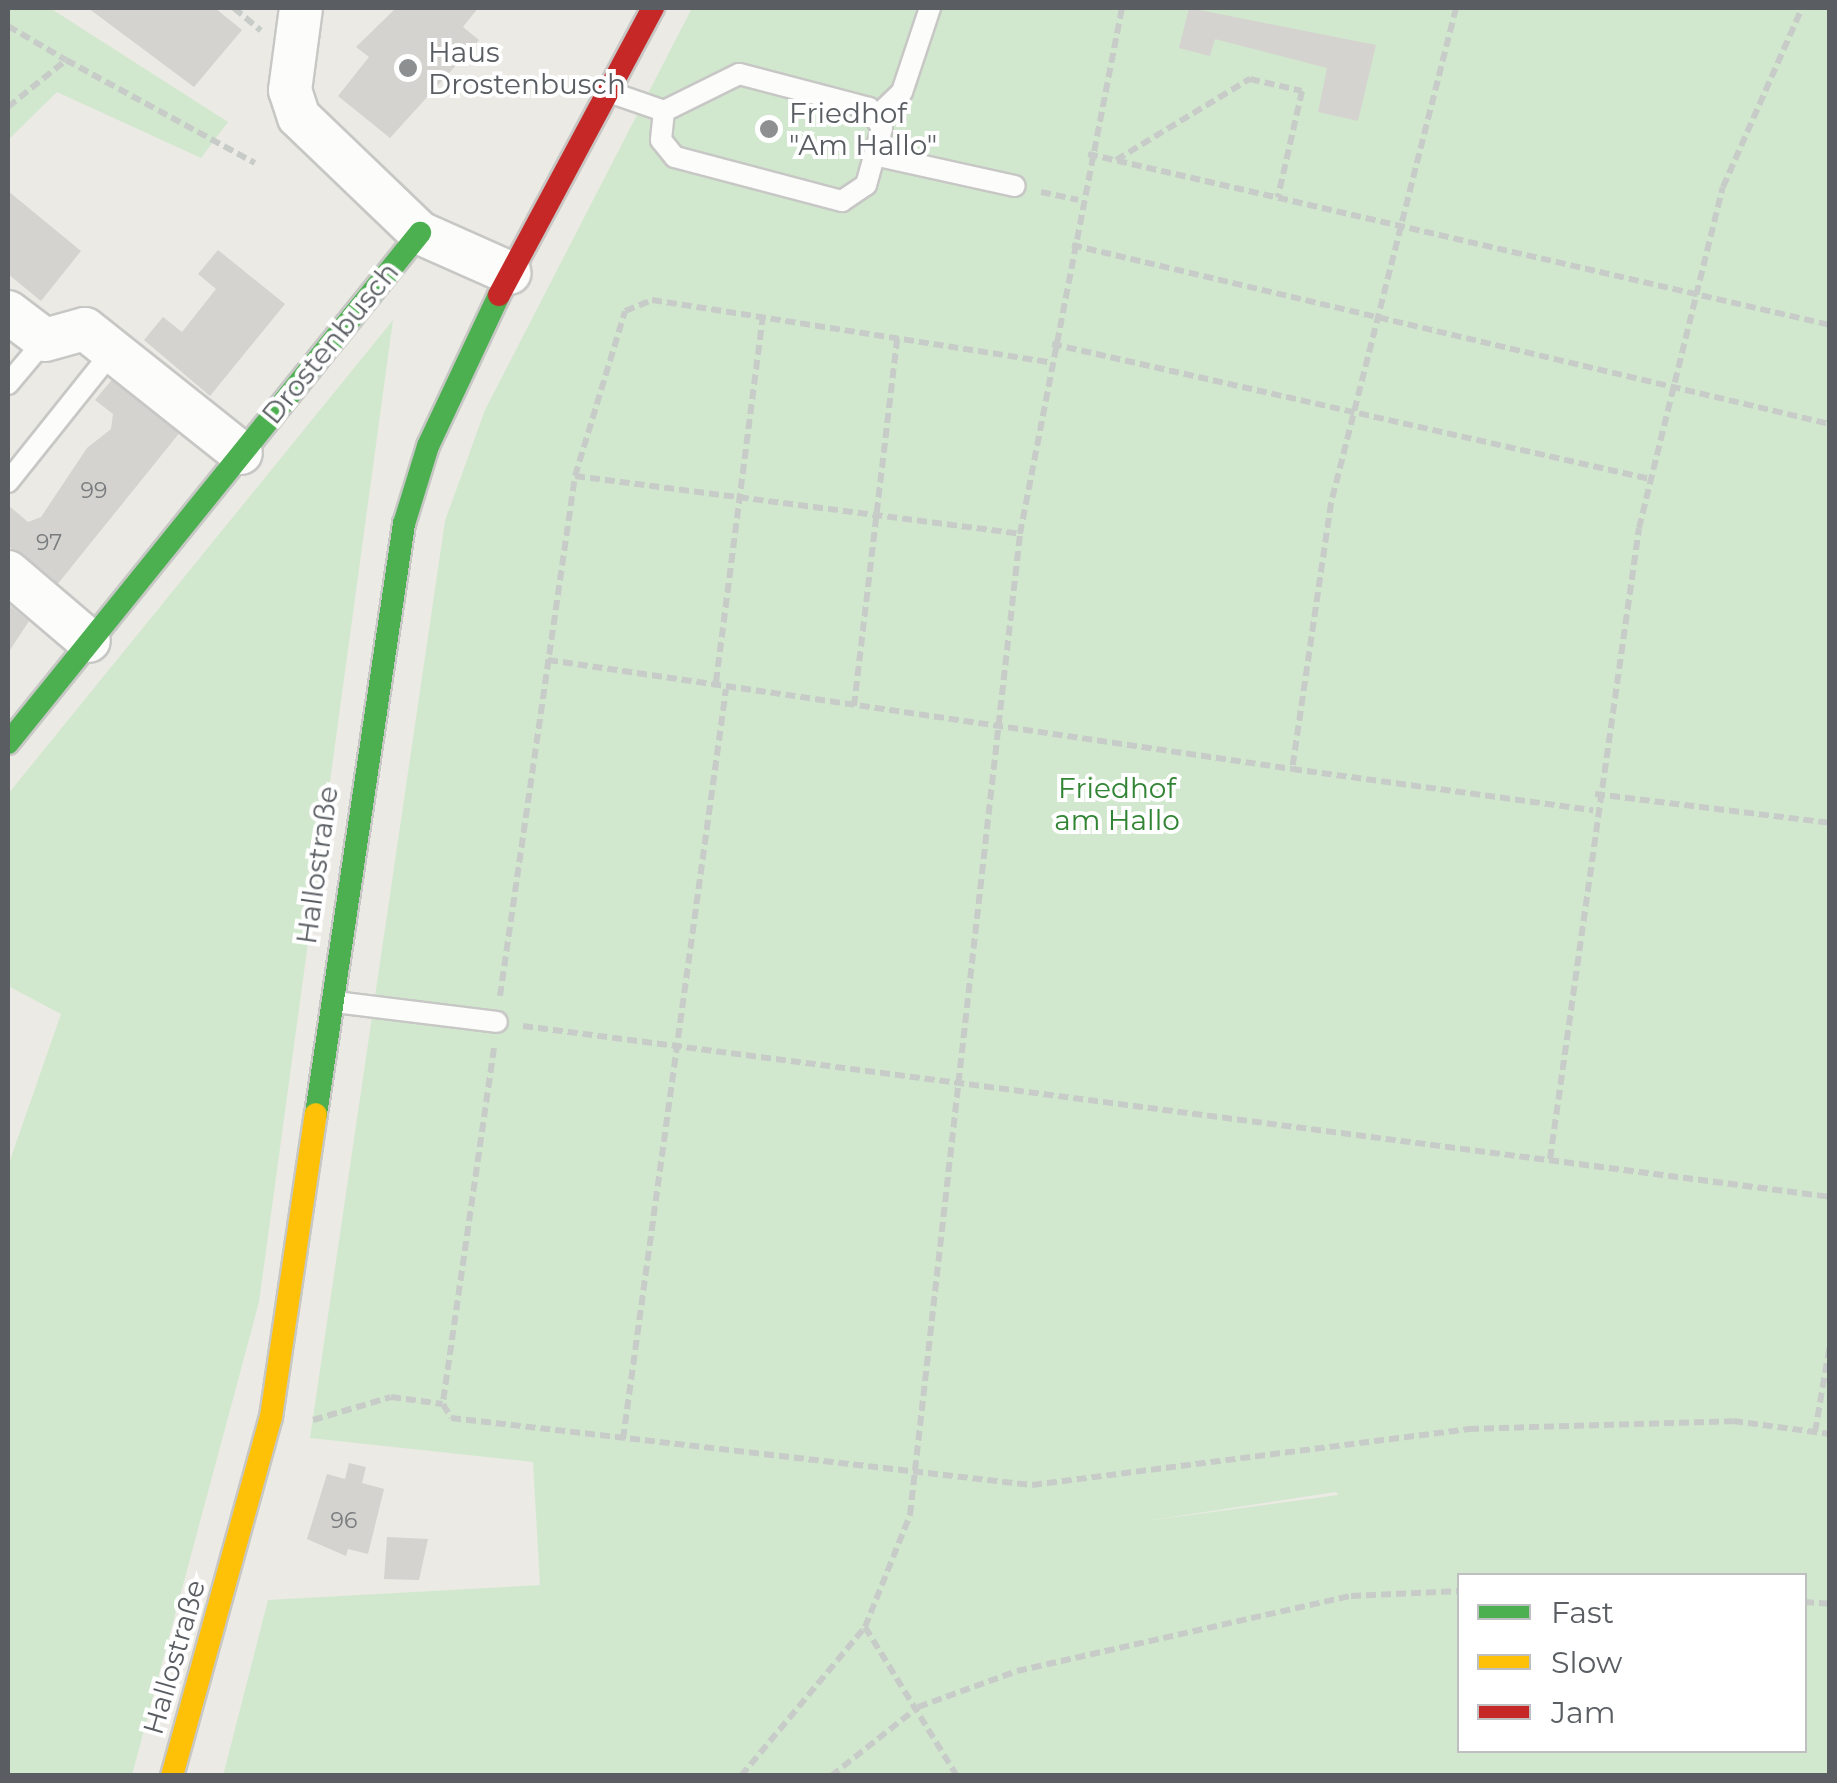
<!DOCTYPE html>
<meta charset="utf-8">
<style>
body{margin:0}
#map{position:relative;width:1837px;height:1783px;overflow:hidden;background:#ebeae4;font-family:Montserrat,sans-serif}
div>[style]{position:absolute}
.green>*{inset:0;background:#d2e8ce}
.building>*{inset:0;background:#d4d3cf}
.path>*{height:6px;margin-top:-3px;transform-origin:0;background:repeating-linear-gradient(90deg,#c7ccc9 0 10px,transparent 0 15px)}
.roads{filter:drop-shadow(2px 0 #c7c7c5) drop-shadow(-2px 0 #c7c7c5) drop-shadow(0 2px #c7c7c5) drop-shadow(0 -2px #c7c7c5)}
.lane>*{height:20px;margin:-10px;padding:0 10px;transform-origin:10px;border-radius:10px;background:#fcfcfb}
.street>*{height:42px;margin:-21px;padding:0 21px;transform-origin:21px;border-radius:21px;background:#fcfcfb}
.fast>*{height:22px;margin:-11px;padding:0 11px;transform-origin:11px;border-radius:11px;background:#4caf50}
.slow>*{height:22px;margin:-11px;padding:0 11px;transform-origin:11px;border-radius:11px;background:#ffc107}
.jam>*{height:22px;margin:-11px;padding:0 11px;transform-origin:11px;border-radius:11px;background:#c62828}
.dots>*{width:28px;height:28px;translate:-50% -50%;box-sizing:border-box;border:5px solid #fff;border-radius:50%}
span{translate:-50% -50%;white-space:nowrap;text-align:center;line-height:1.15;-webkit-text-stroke:8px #fff;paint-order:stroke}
.number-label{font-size:22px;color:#797c7e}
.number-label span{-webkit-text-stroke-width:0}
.poi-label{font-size:28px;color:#5a5e63}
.left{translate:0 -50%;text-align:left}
.street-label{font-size:28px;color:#5a5e63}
.park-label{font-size:28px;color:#308433}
.frame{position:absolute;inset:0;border:10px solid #5a5e63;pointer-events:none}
.legend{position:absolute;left:1457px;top:1573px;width:350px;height:180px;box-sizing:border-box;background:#fff;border:2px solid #bdbfc1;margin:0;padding:12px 18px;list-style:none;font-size:30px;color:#5a5e63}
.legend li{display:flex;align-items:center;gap:20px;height:50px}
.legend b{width:50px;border:2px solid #bdbfc1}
</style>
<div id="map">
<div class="green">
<div style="clip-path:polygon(8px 8px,50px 8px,228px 122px,201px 158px,57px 92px,8px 140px)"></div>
<div style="clip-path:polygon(evenodd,692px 8px,1829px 8px,1829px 1775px,223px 1776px,268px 1600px,540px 1585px,533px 1462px,310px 1438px,445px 521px,485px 410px,692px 8px,1336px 1492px,1338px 1495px,1146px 1521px,1336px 1492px,692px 8px,1460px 1576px,1804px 1576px,1804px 1750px,1460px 1750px,1460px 1576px)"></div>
<div style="clip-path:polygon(393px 320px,259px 1302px,132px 1775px,8px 1775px,8px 1166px,61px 1014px,8px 986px,8px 794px)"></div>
</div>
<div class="building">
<div style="clip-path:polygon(88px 8px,215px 8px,242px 30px,194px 87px)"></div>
<div style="clip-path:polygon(396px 8px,478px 8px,463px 27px,479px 40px,390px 138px,338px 96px,369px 57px,356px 47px)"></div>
<div style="clip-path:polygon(1189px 8px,1376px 45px,1358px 121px,1318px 112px,1327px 68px,1215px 39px,1210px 56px,1179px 48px)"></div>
<div style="clip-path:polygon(8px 191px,81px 251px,41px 301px,8px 274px)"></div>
<div style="clip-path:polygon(218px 250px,285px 304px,210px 396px,144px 340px,163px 317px,182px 332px,216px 289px,198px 274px)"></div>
<div style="clip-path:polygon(115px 376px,181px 431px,56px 586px,8px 546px,8px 505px,28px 522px,41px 517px,87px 448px,111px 429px,113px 414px,95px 400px)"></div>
<div style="clip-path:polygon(8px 604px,29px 621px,8px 653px)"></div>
<div style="clip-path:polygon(349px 1463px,366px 1467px,362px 1483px,384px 1489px,368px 1554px,348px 1549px,346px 1556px,307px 1539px,327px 1474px,345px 1479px)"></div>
<div style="clip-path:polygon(387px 1537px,428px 1539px,419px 1580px,384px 1579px)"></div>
</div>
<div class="path">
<div style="left:234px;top:8px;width:35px;rotate:40deg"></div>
<div style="left:1456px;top:8px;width:511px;rotate:104.17deg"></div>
<div style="left:1331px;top:503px;width:269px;rotate:98.3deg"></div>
<div style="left:1292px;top:769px;width:304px;rotate:7.8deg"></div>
<div style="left:8px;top:26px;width:67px;rotate:30.4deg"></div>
<div style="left:8px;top:107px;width:75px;rotate:-39deg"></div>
<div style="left:66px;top:60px;width:215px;rotate:28.6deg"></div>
<div style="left:1088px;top:154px;width:761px;rotate:12.98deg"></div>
<div style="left:1116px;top:160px;width:157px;rotate:-31.2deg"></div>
<div style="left:1250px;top:79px;width:53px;rotate:13deg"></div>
<div style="left:1302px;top:91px;width:109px;rotate:102.8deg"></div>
<div style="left:1041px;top:192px;width:38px;rotate:12deg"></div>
<div style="left:1072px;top:245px;width:779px;rotate:13.29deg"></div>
<div style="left:1052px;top:344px;width:613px;rotate:12.72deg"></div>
<div style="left:575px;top:476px;width:449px;rotate:7.4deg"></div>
<div style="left:548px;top:660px;width:752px;rotate:8.33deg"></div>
<div style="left:716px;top:682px;width:368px;rotate:-82.7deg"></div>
<div style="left:854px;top:706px;width:370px;rotate:-83.3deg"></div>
<div style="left:1595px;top:794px;width:237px;rotate:7deg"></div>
<div style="left:500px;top:996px;width:525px;rotate:-81.79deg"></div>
<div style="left:575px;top:476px;width:172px;rotate:-73.1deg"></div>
<div style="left:625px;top:311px;width:29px;rotate:-22deg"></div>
<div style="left:652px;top:300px;width:401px;rotate:8.9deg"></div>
<div style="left:523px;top:1026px;width:1318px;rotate:7.45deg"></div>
<div style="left:494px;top:1048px;width:360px;rotate:98.2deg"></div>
<div style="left:443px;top:1404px;width:16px;rotate:60deg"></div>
<div style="left:451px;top:1418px;width:585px;rotate:6.58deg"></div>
<div style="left:1032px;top:1485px;width:441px;rotate:-7.3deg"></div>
<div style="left:1469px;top:1429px;width:264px;rotate:-1.7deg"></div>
<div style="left:1733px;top:1421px;width:98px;rotate:7.6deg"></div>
<div style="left:1550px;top:1159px;width:637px;rotate:-81.97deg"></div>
<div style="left:1639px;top:528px;width:351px;rotate:-76.2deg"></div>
<div style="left:1723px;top:187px;width:196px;rotate:-66.2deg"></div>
<div style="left:313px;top:1420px;width:81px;rotate:-16.4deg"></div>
<div style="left:391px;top:1397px;width:52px;rotate:7.7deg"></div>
<div style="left:1815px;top:1432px;width:89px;rotate:-80.3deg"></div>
<div style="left:623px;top:1439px;width:757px;rotate:-82.18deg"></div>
<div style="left:1804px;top:1602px;width:26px;rotate:4deg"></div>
<div style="left:741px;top:1776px;width:194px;rotate:-50.2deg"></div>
<div style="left:831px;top:1776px;width:111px;rotate:-38.4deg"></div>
<div style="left:918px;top:1707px;width:105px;rotate:-20deg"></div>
<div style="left:1017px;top:1671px;width:342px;rotate:-12.7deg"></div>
<div style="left:1351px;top:1596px;width:109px;rotate:-2.6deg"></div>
<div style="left:957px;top:1776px;width:175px;rotate:-121.7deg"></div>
<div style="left:865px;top:1627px;width:121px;rotate:-68.1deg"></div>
<div style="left:910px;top:1515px;width:987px;rotate:-83.6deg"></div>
<div style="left:1020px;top:534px;width:536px;rotate:-79.03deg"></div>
</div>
<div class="roads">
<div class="lane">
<div style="left:612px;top:93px;width:55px;rotate:19.1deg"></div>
<div style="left:664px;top:111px;width:29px;rotate:96deg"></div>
<div style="left:661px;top:140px;width:22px;rotate:51deg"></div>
<div style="left:675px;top:157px;width:173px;rotate:14.8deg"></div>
<div style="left:842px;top:201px;width:29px;rotate:-34deg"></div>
<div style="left:866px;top:185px;width:59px;rotate:-74.3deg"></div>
<div style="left:882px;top:128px;width:24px;rotate:-123deg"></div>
<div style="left:869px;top:108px;width:134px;rotate:-165.3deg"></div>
<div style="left:739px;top:74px;width:84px;rotate:153.7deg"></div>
<div style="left:878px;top:115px;width:33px;rotate:-44deg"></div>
<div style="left:902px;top:92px;width:89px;rotate:-71.6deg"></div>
<div style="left:874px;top:155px;width:144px;rotate:12.4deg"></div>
<div style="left:8px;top:384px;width:57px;rotate:-49.9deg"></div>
<div style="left:8px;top:482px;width:170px;rotate:-51.4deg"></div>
<div style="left:335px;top:1002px;width:163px;rotate:7deg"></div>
</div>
<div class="street">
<div style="left:301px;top:8px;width:83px;rotate:97.6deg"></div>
<div style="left:290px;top:90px;width:28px;rotate:72deg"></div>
<div style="left:299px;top:117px;width:168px;rotate:43.8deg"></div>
<div style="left:420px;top:233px;width:98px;rotate:24deg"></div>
<div style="left:8px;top:312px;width:46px;rotate:37.1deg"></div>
<div style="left:45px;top:340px;width:41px;rotate:-15.4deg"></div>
<div style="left:85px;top:329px;width:199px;rotate:38.5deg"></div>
<div style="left:8px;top:572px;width:106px;rotate:40.4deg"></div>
</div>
<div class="fast">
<div style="left:8px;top:743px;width:656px;rotate:-51.07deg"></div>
<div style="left:316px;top:1114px;width:597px;rotate:-81.52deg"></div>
<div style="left:404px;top:524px;width:82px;rotate:-72.9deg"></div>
<div style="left:428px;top:446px;width:167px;rotate:-64.8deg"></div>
</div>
<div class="slow">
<div style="left:172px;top:1776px;width:372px;rotate:-74.6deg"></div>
<div style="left:271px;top:1417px;width:306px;rotate:-81.6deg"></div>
</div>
<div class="jam">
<div style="left:499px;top:295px;width:326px;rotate:-61.8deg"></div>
</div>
</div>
<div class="dots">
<div style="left:408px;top:68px;background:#8d8f90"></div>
<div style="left:769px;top:129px;background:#8d8f90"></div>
</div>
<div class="number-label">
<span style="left:94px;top:491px">99</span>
<span style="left:49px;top:543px">97</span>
<span style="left:344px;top:1521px">96</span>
</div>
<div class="poi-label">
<span class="left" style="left:428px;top:68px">Haus<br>Drostenbusch</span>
<span class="left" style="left:789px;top:129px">Friedhof<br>"Am Hallo"</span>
</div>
<div class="street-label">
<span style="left:330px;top:343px;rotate:-51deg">Drostenbusch</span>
<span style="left:317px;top:865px;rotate:-82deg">Hallostraße</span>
<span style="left:174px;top:1657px;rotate:-74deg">Hallostraße</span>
</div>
<div class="park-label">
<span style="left:1117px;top:804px">Friedhof<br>am Hallo</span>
</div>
<div class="frame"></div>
<ul class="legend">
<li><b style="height:12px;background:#4caf50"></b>Fast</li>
<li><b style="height:12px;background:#ffc107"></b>Slow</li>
<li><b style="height:12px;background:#c62828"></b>Jam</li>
</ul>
</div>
